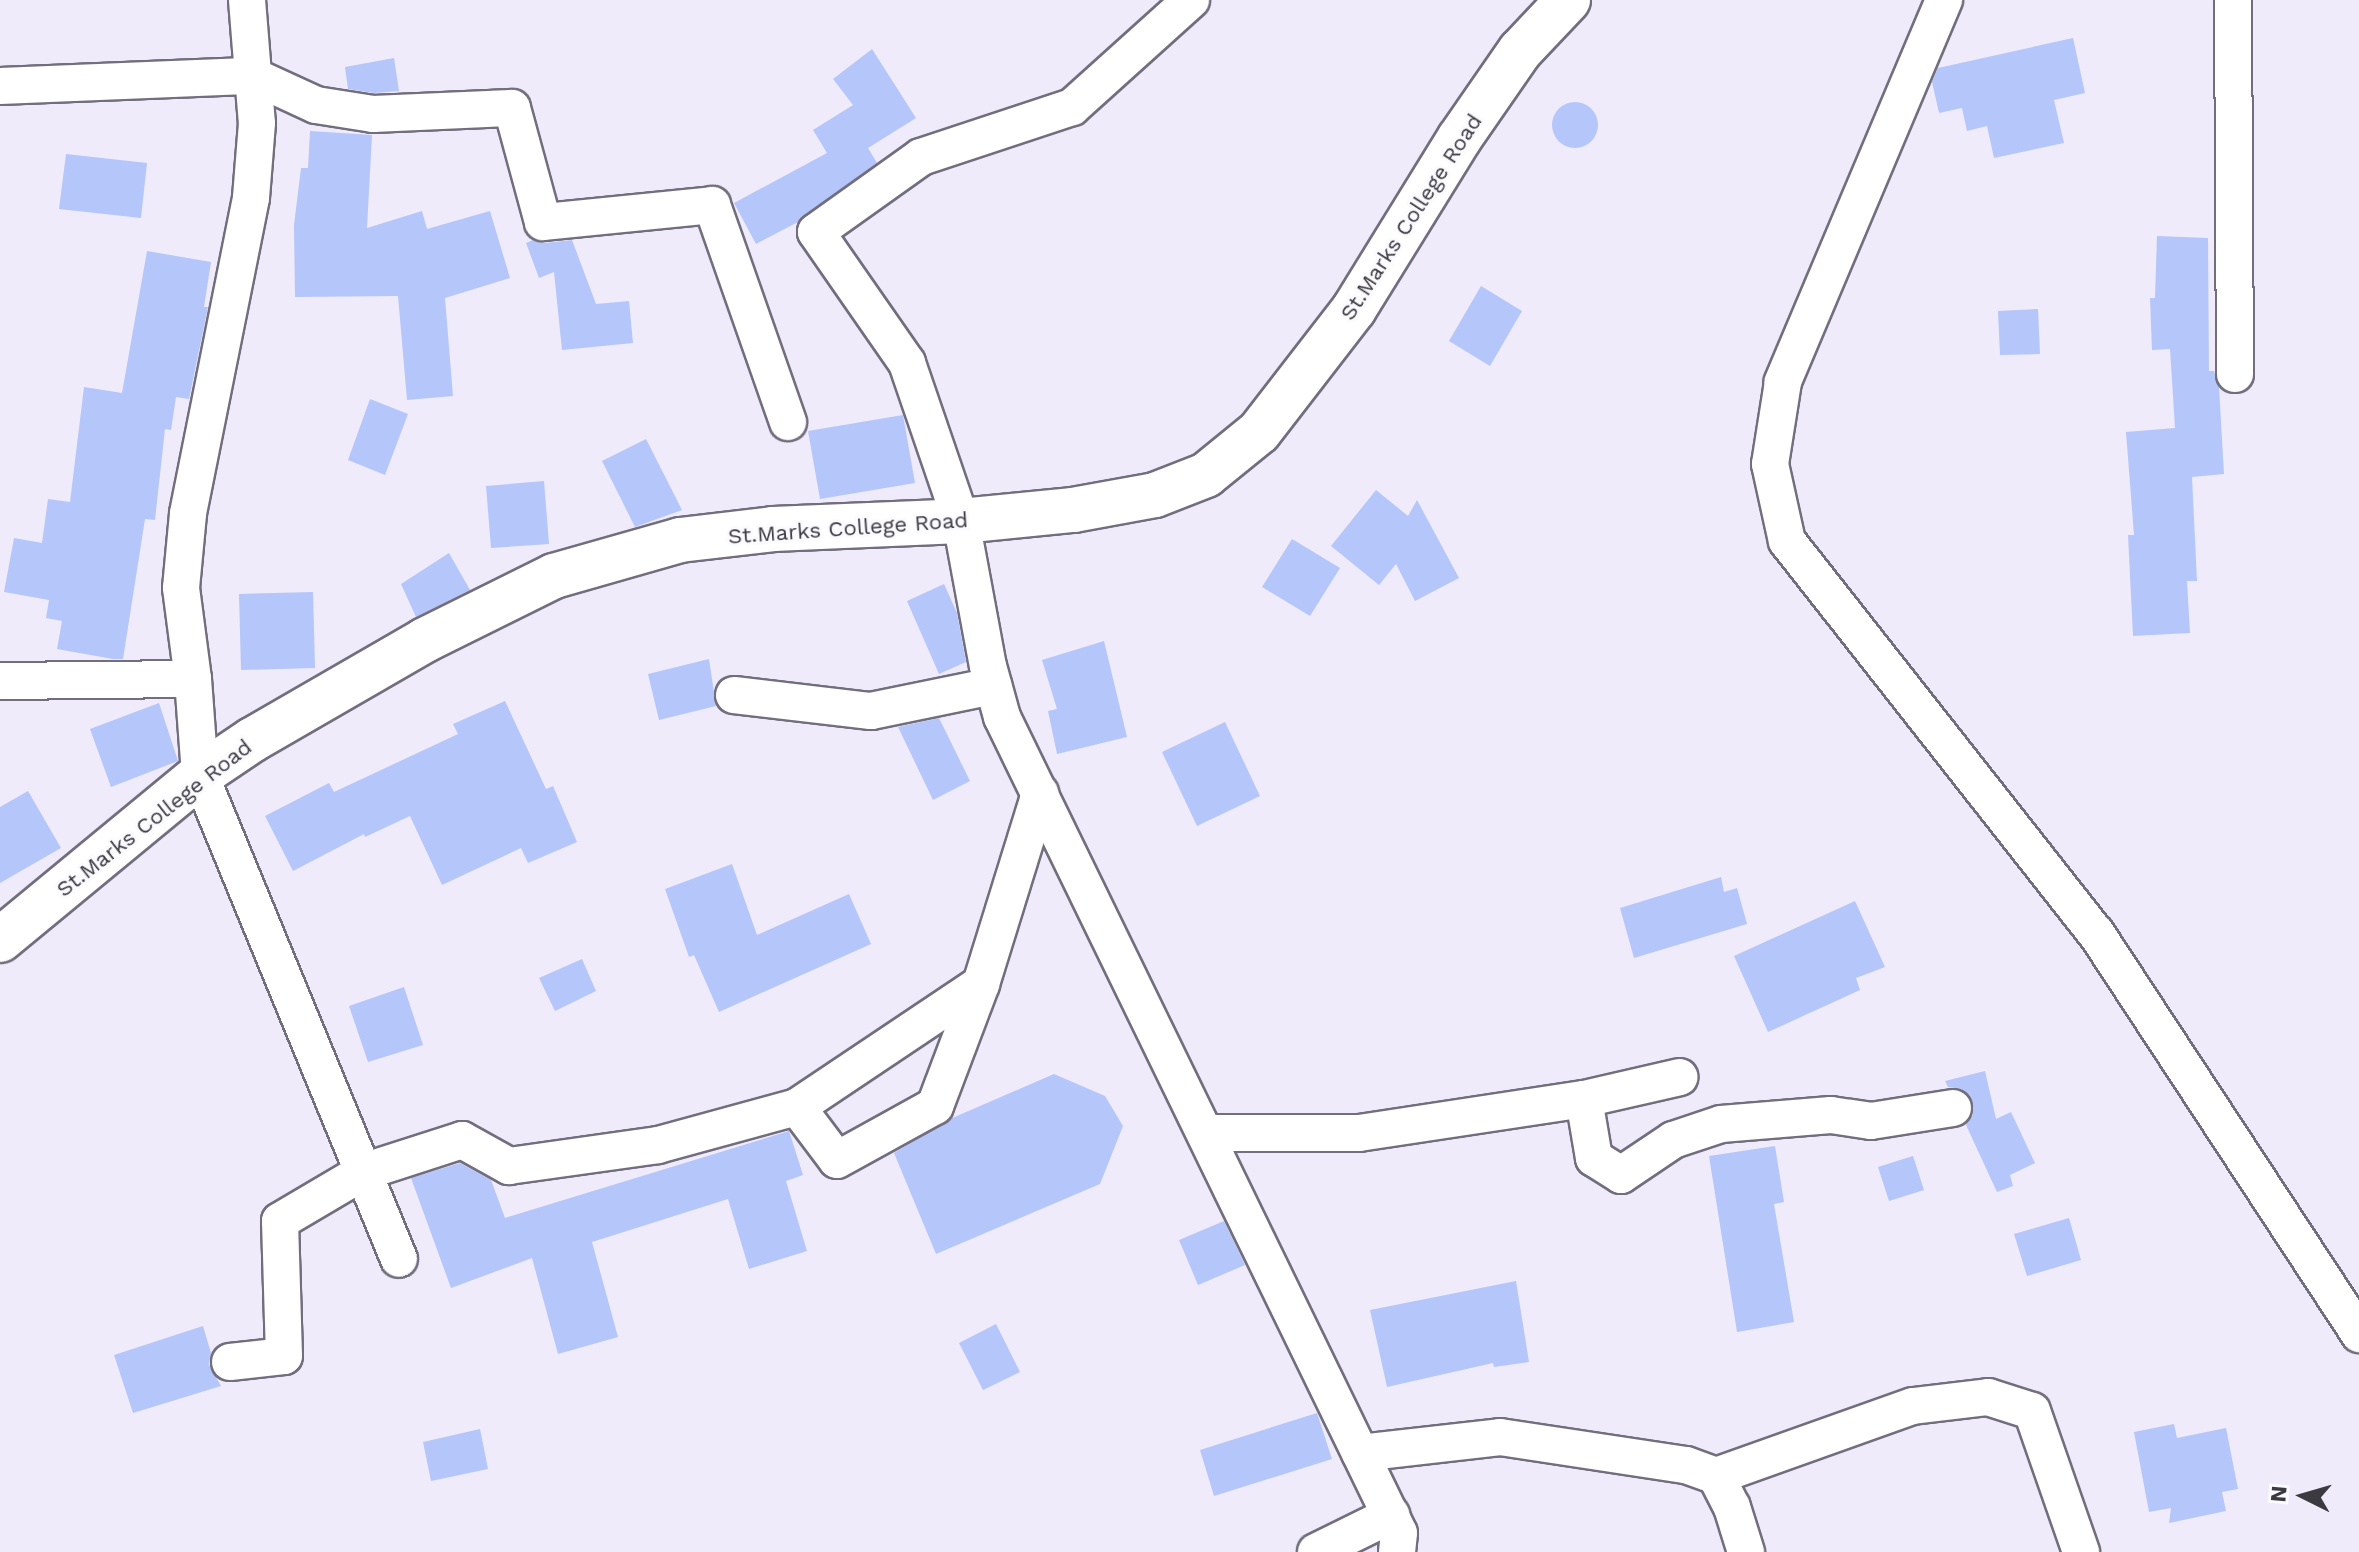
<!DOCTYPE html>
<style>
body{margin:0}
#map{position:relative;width:2359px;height:1552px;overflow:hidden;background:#efebfb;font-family:"Work Sans",sans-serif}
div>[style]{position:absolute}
.building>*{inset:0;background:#b5c6fa}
.round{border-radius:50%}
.roads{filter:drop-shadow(2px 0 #726e7d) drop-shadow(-2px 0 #726e7d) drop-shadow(0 2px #726e7d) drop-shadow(0 -2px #726e7d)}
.street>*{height:36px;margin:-18px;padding:0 18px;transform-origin:18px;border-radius:18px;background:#fff}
.secondary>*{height:44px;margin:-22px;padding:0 22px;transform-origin:22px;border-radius:22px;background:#fff}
span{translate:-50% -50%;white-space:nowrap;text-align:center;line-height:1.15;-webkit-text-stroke:6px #fbfafe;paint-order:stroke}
.street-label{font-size:22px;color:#3c3a41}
.north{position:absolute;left:2263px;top:1456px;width:80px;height:80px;-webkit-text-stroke:6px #fbfafe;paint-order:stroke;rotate:275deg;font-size:22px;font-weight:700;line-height:32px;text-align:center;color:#3c3a41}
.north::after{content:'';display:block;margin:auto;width:28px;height:36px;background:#3c3a41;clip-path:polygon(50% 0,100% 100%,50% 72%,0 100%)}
</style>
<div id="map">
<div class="building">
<div style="clip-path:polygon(2073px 38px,2085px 93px,2054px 100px,2064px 143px,1994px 158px,1987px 126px,1967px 131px,1962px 108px,1939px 113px,1932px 82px,1938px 68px)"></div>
<div style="clip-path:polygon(872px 49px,916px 118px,868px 148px,877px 163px,798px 222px,756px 244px,734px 203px,827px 153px,813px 130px,853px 105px,833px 79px)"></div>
<div style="clip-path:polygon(394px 58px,399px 91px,374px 93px,348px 89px,345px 67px)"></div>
<div class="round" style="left:1552px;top:102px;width:46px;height:46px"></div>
<div style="clip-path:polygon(310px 131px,372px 135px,367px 228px,422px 211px,427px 229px,490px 211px,510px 278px,445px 298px,453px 396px,407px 400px,398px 296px,295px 297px,294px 225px,301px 168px,308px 168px)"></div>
<div style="clip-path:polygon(66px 154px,147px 163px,141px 218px,59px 209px)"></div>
<div style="clip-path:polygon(2157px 236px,2208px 238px,2209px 371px,2214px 371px,2219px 387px,2224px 474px,2192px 477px,2197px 581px,2187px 581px,2190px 633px,2133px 636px,2128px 535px,2134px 535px,2126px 432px,2175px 428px,2170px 349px,2152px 350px,2150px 298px,2155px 298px)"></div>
<div style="clip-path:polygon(533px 240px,545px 243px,572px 240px,596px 304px,629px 301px,633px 343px,562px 350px,554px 272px,539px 278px,526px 243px)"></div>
<div style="clip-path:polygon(147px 251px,211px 262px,204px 307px,208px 307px,189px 399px,176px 397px,171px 430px,165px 429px,155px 520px,145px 519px,123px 659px,113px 659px,57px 649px,62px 621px,46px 618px,49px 600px,4px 592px,14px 538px,42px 543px,48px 499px,70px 502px,84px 387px,122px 393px)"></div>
<div style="clip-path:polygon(1481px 286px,1522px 311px,1490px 366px,1449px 341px)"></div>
<div style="clip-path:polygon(2038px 309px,2040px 354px,2000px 355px,1998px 311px)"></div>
<div style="clip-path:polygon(370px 399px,408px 414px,385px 475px,348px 460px)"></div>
<div style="clip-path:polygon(903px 415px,915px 483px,820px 499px,808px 431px)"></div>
<div style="clip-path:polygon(646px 439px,682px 510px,635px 527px,602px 461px)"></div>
<div style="clip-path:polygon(544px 481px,549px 544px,491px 548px,486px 486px)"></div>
<div style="clip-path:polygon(1376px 490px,1408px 516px,1417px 500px,1459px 578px,1415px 601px,1396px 564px,1379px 585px,1331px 546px)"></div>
<div style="clip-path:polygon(1292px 539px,1340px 568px,1310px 616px,1262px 587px)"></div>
<div style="clip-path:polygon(449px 553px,470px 590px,416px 617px,401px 584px)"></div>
<div style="clip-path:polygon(944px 584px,957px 613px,966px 662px,939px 674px,907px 601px)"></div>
<div style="clip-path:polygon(313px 592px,315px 668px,241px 670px,239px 594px)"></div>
<div style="clip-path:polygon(1104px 641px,1127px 737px,1057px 754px,1048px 711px,1057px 709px,1042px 660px)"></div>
<div style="clip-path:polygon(709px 659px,716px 706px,659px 720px,648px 674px)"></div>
<div style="clip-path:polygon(505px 701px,546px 789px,553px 786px,577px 842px,528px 863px,521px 848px,442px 885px,410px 816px,365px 837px,364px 834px,293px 871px,265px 816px,329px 783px,334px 792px,458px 734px,453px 724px)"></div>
<div style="clip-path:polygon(159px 703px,178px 761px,111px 787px,90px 729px)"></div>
<div style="clip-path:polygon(939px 718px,970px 781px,933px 800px,898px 727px)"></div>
<div style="clip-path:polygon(1225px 722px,1260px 796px,1197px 826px,1162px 752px)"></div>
<div style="clip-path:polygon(28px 791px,61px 848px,0 883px,0 807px)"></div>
<div style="clip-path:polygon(732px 864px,757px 935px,849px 894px,871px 944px,719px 1012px,694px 955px,689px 957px,665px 889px)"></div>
<div style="clip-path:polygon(1721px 877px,1724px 892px,1737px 888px,1747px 924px,1634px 958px,1620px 908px)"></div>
<div style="clip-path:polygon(1855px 901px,1885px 967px,1856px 978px,1860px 990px,1768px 1032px,1734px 956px)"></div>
<div style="clip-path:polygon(582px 959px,596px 991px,555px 1011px,539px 978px)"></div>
<div style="clip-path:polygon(404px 987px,423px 1045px,368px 1062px,349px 1006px)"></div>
<div style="clip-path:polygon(1985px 1071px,1996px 1119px,2011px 1112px,2035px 1163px,2010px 1175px,2013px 1186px,1997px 1192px,1966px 1125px,1973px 1115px,1970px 1095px,1961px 1089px,1948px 1087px,1945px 1081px)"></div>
<div style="clip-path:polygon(1054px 1074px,1105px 1096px,1123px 1126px,1100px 1184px,936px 1254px,894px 1153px,950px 1119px)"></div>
<div style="clip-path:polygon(789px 1131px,803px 1175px,786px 1181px,807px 1251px,749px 1269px,728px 1199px,592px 1242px,618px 1337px,558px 1354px,532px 1258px,451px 1288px,411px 1178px,460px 1163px,491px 1180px,505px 1218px)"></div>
<div style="clip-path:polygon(1775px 1146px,1784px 1202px,1774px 1204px,1794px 1322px,1737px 1332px,1709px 1156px)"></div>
<div style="clip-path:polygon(1913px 1156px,1924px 1190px,1889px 1201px,1878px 1167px)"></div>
<div style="clip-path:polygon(2069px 1218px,2081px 1260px,2027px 1276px,2014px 1234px)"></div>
<div style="clip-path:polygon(1224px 1221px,1245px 1265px,1198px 1285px,1179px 1240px)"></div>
<div style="clip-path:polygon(1516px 1281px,1529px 1362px,1494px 1367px,1493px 1363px,1387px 1387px,1370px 1310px)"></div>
<div style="clip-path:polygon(996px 1324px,1020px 1372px,983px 1390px,959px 1343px)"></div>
<div style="clip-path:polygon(203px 1326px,211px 1353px,209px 1365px,221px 1386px,133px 1413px,114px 1355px)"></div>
<div style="clip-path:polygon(1317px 1413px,1332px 1459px,1214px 1496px,1200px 1450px)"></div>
<div style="clip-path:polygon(2174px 1424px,2177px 1438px,2226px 1428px,2238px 1489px,2222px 1492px,2226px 1511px,2169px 1523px,2171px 1508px,2149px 1512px,2134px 1432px)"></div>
<div style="clip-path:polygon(480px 1429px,488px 1469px,431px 1481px,423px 1442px)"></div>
</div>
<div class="roads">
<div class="street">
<div style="left:247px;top:0;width:123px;rotate:85.4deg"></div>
<div style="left:257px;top:123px;width:75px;rotate:94.6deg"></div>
<div style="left:251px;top:198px;width:322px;rotate:101.3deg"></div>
<div style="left:188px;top:514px;width:74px;rotate:95.4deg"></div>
<div style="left:181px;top:588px;width:92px;rotate:82.5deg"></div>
<div style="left:193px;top:679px;width:96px;rotate:85.8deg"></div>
<div style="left:200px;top:775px;width:523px;rotate:67.65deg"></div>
<div style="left:1191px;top:0;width:160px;rotate:138deg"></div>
<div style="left:1072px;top:107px;width:159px;rotate:161.7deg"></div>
<div style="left:921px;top:157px;width:129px;rotate:144.5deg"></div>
<div style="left:816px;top:232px;width:160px;rotate:55.2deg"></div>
<div style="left:907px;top:363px;width:167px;rotate:71.1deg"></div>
<div style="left:961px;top:521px;width:147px;rotate:79.5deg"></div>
<div style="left:988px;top:666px;width:53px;rotate:74.6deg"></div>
<div style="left:1002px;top:717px;width:907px;rotate:64.06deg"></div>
<div style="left:1399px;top:1533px;width:19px;rotate:96deg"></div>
<div style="left:1944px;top:0;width:415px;rotate:112.9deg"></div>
<div style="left:1783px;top:382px;width:83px;rotate:99deg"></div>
<div style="left:1770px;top:464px;width:79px;rotate:77.6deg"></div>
<div style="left:1787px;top:541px;width:499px;rotate:51.8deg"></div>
<div style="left:2096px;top:933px;width:480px;rotate:56.7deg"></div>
<div style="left:2233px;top:0;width:374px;rotate:89.7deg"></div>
<div style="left:0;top:86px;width:253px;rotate:-2.3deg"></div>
<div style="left:253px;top:76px;width:69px;rotate:24.7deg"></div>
<div style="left:316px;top:105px;width:58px;rotate:9deg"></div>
<div style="left:373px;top:114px;width:139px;rotate:-2.5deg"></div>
<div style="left:512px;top:108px;width:118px;rotate:74.8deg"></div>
<div style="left:543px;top:222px;width:170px;rotate:-5.7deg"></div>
<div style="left:712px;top:205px;width:230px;rotate:70.7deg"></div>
<div style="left:0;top:681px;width:193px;rotate:-0.6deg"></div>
<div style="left:734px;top:695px;width:138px;rotate:6.7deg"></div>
<div style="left:871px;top:711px;width:125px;rotate:-11.6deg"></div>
<div style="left:1584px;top:1099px;width:60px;rotate:80.4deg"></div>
<div style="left:1594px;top:1158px;width:32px;rotate:32deg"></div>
<div style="left:1621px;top:1175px;width:63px;rotate:-33.9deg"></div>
<div style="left:1673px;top:1140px;width:51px;rotate:-18.4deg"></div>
<div style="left:1721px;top:1124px;width:110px;rotate:-4.7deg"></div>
<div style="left:1831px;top:1115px;width:40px;rotate:8.5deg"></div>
<div style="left:1871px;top:1121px;width:83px;rotate:-9deg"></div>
<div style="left:797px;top:1107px;width:66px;rotate:53deg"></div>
<div style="left:837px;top:1160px;width:112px;rotate:-28.9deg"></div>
<div style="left:935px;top:1106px;width:130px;rotate:-69.3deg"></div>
<div style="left:981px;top:984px;width:200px;rotate:-72.8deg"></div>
<div style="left:1205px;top:1133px;width:154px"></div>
<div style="left:1359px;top:1133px;width:228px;rotate:-8.6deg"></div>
<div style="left:1584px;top:1099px;width:98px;rotate:-12.9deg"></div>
<div style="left:230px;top:1362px;width:54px;rotate:-6.3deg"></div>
<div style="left:284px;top:1356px;width:135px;rotate:-91.7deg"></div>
<div style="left:280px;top:1221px;width:96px;rotate:-30.6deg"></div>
<div style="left:363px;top:1172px;width:104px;rotate:-17.9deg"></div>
<div style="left:462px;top:1140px;width:54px;rotate:29deg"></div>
<div style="left:509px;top:1166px;width:150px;rotate:-8deg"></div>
<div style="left:658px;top:1145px;width:144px;rotate:-15.3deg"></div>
<div style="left:797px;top:1107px;width:221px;rotate:-33.8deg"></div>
<div style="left:1360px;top:1453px;width:141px;rotate:-6.5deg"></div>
<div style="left:1500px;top:1437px;width:188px;rotate:8.6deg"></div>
<div style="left:1686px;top:1465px;width:32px;rotate:20deg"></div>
<div style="left:1716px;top:1476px;width:35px;rotate:63deg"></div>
<div style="left:1732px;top:1507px;width:47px;rotate:72.7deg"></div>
<div style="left:1716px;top:1476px;width:209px;rotate:-19.6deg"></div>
<div style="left:1913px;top:1406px;width:76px;rotate:-6.8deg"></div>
<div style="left:1988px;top:1397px;width:46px;rotate:17.7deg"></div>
<div style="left:2032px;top:1411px;width:149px;rotate:70.8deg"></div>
<div style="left:1316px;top:1552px;width:84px;rotate:-26.3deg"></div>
</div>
<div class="secondary">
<div style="left:0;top:940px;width:259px;rotate:-39.5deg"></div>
<div style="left:200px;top:775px;width:63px;rotate:-33.9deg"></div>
<div style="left:252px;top:740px;width:200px;rotate:-30deg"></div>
<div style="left:425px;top:640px;width:144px;rotate:-26.4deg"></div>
<div style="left:554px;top:576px;width:131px;rotate:-15.9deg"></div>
<div style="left:680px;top:540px;width:94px;rotate:-6.7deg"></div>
<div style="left:773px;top:529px;width:188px;rotate:-2.4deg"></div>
<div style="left:961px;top:521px;width:113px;rotate:-5.6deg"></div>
<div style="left:1073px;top:510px;width:83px;rotate:-10.4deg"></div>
<div style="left:1155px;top:495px;width:55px;rotate:-21.4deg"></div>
<div style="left:1206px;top:475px;width:68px;rotate:-39.1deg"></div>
<div style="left:1259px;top:432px;width:155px;rotate:-52.3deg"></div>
<div style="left:1354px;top:309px;width:200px;rotate:-58.3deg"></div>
<div style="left:1459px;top:139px;width:107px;rotate:-55.3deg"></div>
<div style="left:1520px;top:51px;width:70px;rotate:-46.7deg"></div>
</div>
</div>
<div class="street-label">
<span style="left:1411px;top:217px;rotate:-57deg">St.Marks College Road</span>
<span style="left:848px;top:528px;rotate:-4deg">St.Marks College Road</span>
<span style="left:154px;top:818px;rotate:-38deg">St.Marks College Road</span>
</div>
<div class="north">N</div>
</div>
